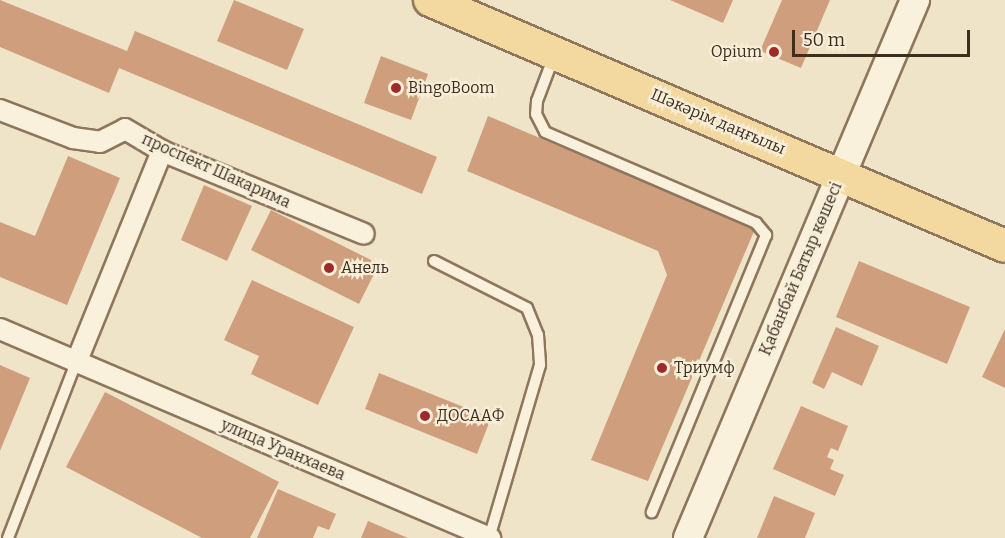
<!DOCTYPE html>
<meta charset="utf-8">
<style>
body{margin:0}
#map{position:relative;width:1005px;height:538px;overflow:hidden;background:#f0e4c8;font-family:Bitter,serif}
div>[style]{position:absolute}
.building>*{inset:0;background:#cf9f7d}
.roads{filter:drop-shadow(2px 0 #8d765c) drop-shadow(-2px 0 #8d765c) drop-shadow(0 2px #8d765c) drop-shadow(0 -2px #8d765c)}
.service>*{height:10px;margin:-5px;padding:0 5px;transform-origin:5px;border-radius:5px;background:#faf1dc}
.minor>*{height:20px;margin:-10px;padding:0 10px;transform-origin:10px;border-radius:10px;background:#faf1dc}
.secondary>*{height:28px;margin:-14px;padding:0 14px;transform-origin:14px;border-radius:14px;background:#faf1dc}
.primary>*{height:32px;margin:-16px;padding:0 16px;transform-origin:16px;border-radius:16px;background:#f3d9a0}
.dots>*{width:16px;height:16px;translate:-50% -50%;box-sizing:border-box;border:3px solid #f7eed8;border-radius:50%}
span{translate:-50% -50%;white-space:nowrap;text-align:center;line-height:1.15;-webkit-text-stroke:4.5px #f7eed8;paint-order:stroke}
.poi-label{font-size:16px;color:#3d2e20}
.right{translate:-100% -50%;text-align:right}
.left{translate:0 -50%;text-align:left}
.street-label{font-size:16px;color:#3d2e20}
.scale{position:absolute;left:792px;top:30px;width:178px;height:27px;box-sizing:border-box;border:3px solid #3d2e20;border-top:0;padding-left:8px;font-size:18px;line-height:21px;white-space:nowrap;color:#3d2e20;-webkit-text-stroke:4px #f7eed8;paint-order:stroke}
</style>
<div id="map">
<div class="building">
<div style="clip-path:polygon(0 0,127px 51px,135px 31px,437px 157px,422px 194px,119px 68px,109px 93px,0 47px)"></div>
<div style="clip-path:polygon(234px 0,304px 29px,287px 70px,217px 41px)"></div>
<div style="clip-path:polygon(670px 0,733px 0,723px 23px)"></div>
<div style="clip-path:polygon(782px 0,830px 0,801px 68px,760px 51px)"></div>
<div style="clip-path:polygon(381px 56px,428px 74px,411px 120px,364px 103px)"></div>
<div style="clip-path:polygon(488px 116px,755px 229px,648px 481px,591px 460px,667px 275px,658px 251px,467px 171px)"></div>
<div style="clip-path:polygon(68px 156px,120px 178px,67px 305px,0 277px,0 222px,35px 236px)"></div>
<div style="clip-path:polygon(204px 185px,252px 206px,227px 261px,181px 240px)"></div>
<div style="clip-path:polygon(271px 210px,379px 264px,359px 304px,251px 250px)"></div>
<div style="clip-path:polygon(859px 261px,970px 307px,947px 364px,836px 317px)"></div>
<div style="clip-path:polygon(252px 280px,354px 327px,318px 405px,251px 374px,259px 356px,224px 340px)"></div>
<div style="clip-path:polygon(836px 327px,879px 346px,862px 386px,832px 372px,824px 389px,812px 383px)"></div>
<div style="clip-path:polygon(1005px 329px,1005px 388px,982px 377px)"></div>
<div style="clip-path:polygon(0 365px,30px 378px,0 451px)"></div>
<div style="clip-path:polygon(379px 373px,491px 418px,477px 454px,365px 409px)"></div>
<div style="clip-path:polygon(105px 392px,279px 482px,250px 538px,202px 538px,66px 467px)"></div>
<div style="clip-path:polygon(801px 406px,848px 426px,838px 451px,831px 448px,827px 457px,834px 460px,830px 469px,844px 475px,835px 496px,773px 469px)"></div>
<div style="clip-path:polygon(278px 489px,336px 514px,329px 530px,318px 526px,313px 538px,257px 538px)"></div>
<div style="clip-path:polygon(774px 496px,815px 513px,805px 538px,757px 538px)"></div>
<div style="clip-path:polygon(368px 521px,408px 538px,361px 538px)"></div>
</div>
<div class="roads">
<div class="service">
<div style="left:554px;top:56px;width:48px;rotate:110.7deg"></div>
<div style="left:537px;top:101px;width:13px;rotate:94deg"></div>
<div style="left:536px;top:114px;width:20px;rotate:63deg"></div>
<div style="left:545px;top:132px;width:230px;rotate:23.3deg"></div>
<div style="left:756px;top:223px;width:16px;rotate:50deg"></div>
<div style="left:766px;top:235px;width:300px;rotate:112.4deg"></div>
<div style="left:434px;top:261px;width:104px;rotate:26.8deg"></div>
<div style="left:527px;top:308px;width:29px;rotate:68deg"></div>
<div style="left:538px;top:335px;width:30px;rotate:86deg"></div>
<div style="left:540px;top:365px;width:180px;rotate:106.4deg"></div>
<div style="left:8px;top:538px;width:188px;rotate:-68.8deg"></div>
</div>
<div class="minor">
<div style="left:0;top:110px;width:78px;rotate:21deg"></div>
<div style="left:73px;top:138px;width:27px;rotate:8deg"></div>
<div style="left:100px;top:142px;width:28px;rotate:-27deg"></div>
<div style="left:125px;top:129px;width:43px;rotate:30.7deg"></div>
<div style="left:162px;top:151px;width:218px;rotate:22.3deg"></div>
<div style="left:0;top:329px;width:533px;rotate:23.1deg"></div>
<div style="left:76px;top:363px;width:229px;rotate:-67.9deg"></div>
</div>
<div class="secondary">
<div style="left:688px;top:538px;width:584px;rotate:-67.12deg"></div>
</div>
<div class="primary">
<div style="left:430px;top:0;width:625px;rotate:23.16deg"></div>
</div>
</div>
<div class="dots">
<div style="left:774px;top:52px;background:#9e2a2b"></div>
<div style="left:396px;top:88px;background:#9e2a2b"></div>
<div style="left:329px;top:268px;background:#9e2a2b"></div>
<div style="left:662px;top:368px;background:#9e2a2b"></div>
<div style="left:425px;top:416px;background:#9e2a2b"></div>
</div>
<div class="poi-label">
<span class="right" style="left:762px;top:52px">Opium</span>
<span class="left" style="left:408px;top:88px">BingoBoom</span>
<span class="left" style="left:341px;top:268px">Анель</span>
<span class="left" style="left:674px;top:368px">Триумф</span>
<span class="left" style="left:437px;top:416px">ДОСААФ</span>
</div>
<div class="street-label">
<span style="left:718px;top:122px;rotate:23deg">Шәкәрім даңғылы</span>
<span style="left:216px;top:171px;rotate:24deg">проспект Шакарима</span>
<span style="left:801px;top:269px;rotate:-67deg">Қабанбай Батыр көшесі</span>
<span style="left:283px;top:450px;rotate:23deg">улица Уранхаева</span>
</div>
<div class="scale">50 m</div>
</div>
